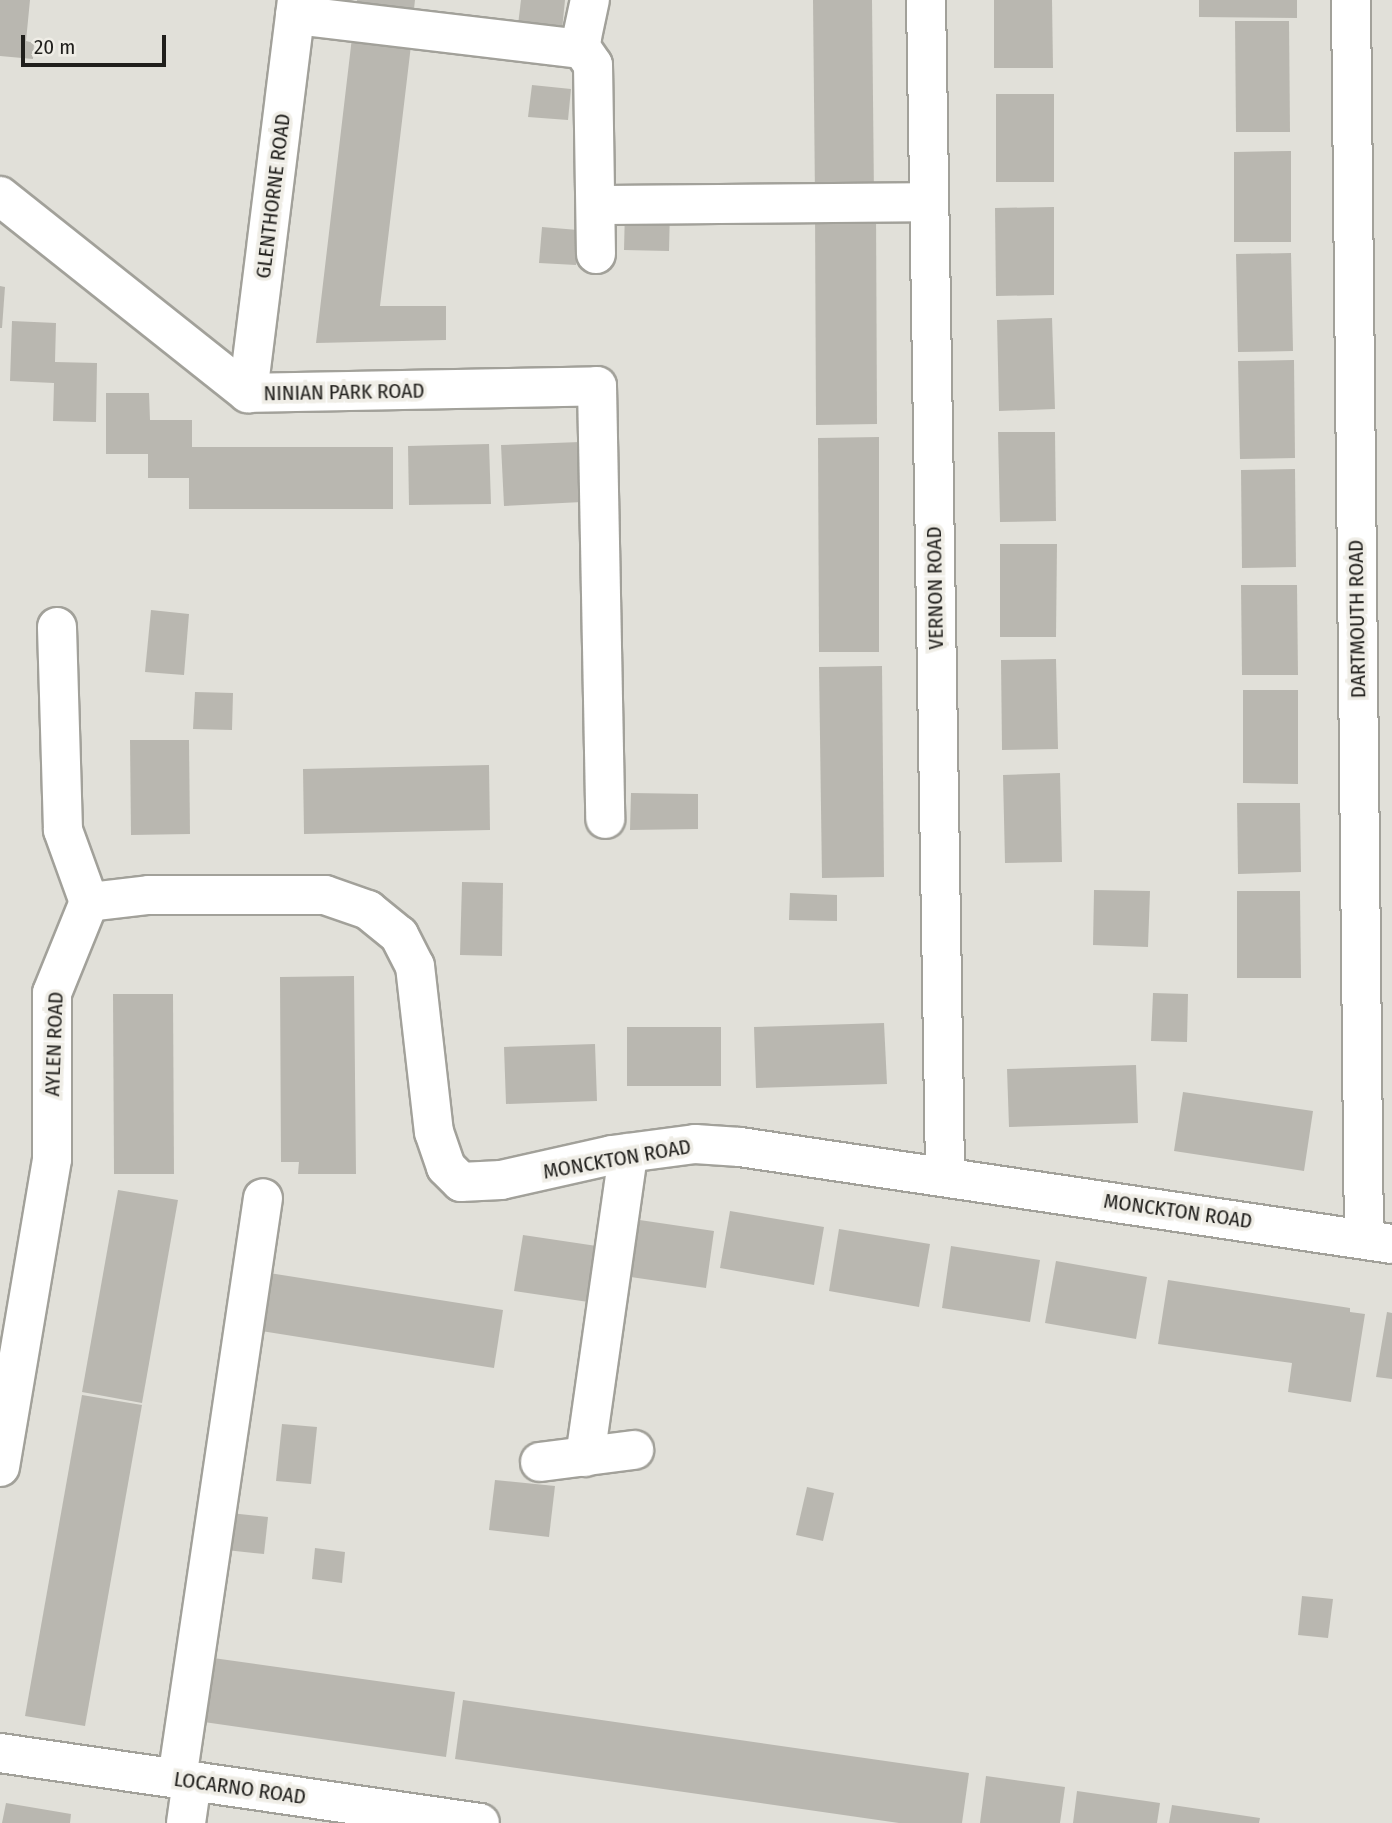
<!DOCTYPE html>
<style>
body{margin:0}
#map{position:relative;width:1392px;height:1823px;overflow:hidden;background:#e1e0d9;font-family:"Fira Sans Condensed",sans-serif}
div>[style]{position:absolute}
.building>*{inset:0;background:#b9b7b0}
.roads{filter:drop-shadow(2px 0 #a2a19a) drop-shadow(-2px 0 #a2a19a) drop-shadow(0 2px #a2a19a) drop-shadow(0 -2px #a2a19a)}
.minor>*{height:38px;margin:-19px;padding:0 19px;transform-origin:19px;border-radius:19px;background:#fff}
span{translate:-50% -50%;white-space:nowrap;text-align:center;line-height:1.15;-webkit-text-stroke:7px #efede6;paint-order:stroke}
.street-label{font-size:21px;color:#201f1c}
.scale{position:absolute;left:21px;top:35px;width:145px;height:32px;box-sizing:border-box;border:4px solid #201f1c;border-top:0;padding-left:9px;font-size:21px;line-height:24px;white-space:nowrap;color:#201f1c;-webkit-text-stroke:5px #efede6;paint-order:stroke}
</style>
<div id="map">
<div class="building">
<div style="clip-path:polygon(0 0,30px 0,26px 41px,34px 43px,33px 59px,0 56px)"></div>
<div style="clip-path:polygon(357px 0,415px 0,413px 18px,355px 11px)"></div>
<div style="clip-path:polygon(521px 0,565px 0,562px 30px,518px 25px)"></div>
<div style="clip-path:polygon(813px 0,872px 0,874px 197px,815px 198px)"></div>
<div style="clip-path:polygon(994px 0,1052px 0,1053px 68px,994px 68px)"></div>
<div style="clip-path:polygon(1199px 0,1297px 0,1297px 18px,1199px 17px)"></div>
<div style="clip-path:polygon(1235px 21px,1289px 21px,1290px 132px,1236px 132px)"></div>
<div style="clip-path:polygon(353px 29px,412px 37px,380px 306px,446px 306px,446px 340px,316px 343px)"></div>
<div style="clip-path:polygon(532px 85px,571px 89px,568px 120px,528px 117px)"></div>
<div style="clip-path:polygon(996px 94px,1054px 94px,1054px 182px,996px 182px)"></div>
<div style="clip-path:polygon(1291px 151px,1291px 242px,1234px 242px,1234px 152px)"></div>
<div style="clip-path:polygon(1054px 207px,1054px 295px,996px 296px,995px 208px)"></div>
<div style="clip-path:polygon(815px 208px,876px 208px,877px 424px,816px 425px)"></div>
<div style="clip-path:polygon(625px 209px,670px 209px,669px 251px,624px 250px)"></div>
<div style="clip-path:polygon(542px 227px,578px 230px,576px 265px,539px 263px)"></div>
<div style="clip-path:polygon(1291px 253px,1293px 351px,1238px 352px,1236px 254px)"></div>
<div style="clip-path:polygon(0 286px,5px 287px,2px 328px,0 328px)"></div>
<div style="clip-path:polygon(1052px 318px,1055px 409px,999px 411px,997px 320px)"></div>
<div style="clip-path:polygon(12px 321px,56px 323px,55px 362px,97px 363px,96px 422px,53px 421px,54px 383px,10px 381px)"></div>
<div style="clip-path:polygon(1294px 360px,1295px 458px,1240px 459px,1238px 361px)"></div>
<div style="clip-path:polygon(106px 393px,149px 393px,150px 420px,192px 420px,192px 447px,393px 447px,393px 509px,189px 509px,189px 478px,148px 478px,148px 454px,106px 454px)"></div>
<div style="clip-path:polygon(998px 432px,1055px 432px,1056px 521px,1000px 522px)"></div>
<div style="clip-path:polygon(879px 437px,879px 652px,819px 652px,818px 438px)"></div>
<div style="clip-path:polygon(580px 442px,582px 502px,504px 506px,501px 445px)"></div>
<div style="clip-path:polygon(489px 444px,491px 504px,409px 505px,408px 446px)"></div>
<div style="clip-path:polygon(1295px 469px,1296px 567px,1242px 568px,1241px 470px)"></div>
<div style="clip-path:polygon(1000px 544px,1057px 544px,1056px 637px,1000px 637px)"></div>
<div style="clip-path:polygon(1241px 585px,1297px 585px,1298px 675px,1242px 675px)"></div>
<div style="clip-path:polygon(151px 610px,189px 614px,184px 675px,145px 672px)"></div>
<div style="clip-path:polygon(1056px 659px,1058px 749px,1002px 750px,1001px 660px)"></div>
<div style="clip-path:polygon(882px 666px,884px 877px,822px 878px,819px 667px)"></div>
<div style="clip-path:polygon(1243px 690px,1298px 690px,1298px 784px,1243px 783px)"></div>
<div style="clip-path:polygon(195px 692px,233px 693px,232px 730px,193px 729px)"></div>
<div style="clip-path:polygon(130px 740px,189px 740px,190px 834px,131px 835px)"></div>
<div style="clip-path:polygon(489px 765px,490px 830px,304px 834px,303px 769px)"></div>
<div style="clip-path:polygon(1060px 773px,1062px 862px,1005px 863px,1003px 775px)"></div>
<div style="clip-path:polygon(631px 793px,698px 794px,698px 829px,630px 830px)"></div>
<div style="clip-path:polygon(1237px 803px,1300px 803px,1301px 872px,1238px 874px)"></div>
<div style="clip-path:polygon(462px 882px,503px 883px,502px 956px,460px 955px)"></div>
<div style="clip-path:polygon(1094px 890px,1150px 891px,1148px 947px,1093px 945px)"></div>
<div style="clip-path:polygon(1237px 891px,1300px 891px,1301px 978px,1237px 978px)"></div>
<div style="clip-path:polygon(790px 893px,837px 895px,837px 921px,789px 920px)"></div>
<div style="clip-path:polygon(354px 976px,356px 1174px,298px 1174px,299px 1162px,281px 1162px,280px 977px)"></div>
<div style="clip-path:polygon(1153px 993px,1188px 994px,1187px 1042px,1151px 1041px)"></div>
<div style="clip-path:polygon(113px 994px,173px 994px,174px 1174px,114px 1174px)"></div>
<div style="clip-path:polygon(884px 1023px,887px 1084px,756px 1088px,754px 1027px)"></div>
<div style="clip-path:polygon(627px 1027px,721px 1027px,721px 1086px,627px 1086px)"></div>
<div style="clip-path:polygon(595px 1044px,597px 1101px,506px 1104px,504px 1047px)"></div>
<div style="clip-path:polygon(1136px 1065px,1138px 1123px,1009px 1127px,1007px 1069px)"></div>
<div style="clip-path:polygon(1183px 1092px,1313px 1111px,1304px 1171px,1174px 1151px)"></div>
<div style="clip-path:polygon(118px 1190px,178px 1200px,142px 1403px,82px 1392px)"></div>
<div style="clip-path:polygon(730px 1211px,824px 1227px,814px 1285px,720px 1268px)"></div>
<div style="clip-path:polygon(626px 1218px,714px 1231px,706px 1288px,617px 1275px)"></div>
<div style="clip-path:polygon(839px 1229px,930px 1244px,919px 1307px,829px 1291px)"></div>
<div style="clip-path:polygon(523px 1235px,610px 1248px,602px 1304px,514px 1291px)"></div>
<div style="clip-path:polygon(951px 1246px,1040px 1260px,1030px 1322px,942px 1308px)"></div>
<div style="clip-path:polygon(1056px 1261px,1147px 1277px,1136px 1339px,1045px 1323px)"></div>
<div style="clip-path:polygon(263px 1272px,503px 1310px,494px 1368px,255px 1330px)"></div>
<div style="clip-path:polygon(1168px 1280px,1350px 1308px,1350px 1312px,1365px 1314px,1351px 1402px,1288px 1392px,1292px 1363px,1158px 1344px)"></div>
<div style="clip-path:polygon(1387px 1312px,1392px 1313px,1392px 1379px,1376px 1377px)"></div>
<div style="clip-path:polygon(82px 1395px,142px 1405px,85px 1726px,25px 1716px)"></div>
<div style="clip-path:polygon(282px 1424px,317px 1427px,311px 1484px,276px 1481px)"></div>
<div style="clip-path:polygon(495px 1480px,555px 1486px,549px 1537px,489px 1530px)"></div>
<div style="clip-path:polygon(807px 1487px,834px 1493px,823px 1541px,796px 1535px)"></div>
<div style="clip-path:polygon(230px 1513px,268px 1517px,264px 1554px,226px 1550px)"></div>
<div style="clip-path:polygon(315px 1548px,345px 1552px,342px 1583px,312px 1579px)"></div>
<div style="clip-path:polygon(1302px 1596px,1333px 1599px,1328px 1638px,1298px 1635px)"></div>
<div style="clip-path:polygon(206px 1657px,455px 1692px,446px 1757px,197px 1721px)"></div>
<div style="clip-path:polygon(463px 1700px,969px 1773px,962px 1823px,899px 1823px,455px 1759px)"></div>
<div style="clip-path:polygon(986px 1776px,1065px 1787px,1060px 1823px,980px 1823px)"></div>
<div style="clip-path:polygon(1077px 1791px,1160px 1803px,1157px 1823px,1073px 1823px)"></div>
<div style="clip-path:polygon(6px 1803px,71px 1814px,70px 1823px,2px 1823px)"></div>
<div style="clip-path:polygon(1172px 1805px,1260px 1818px,1259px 1823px,1169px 1823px)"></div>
</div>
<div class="roads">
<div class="minor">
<div style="left:926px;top:0;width:1176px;rotate:89.07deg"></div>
<div style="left:1351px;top:0;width:1238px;rotate:89.4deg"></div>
<div style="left:295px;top:15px;width:289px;rotate:6.8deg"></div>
<div style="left:582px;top:49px;width:19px;rotate:55deg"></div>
<div style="left:593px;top:65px;width:189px;rotate:89.1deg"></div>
<div style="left:574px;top:47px;width:13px;rotate:-51deg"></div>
<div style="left:582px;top:37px;width:38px;rotate:-78deg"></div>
<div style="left:0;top:196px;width:317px;rotate:38.5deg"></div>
<div style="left:248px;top:393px;width:349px;rotate:-1.1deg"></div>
<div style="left:597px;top:386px;width:433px;rotate:88.9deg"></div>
<div style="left:596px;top:205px;width:332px;rotate:-0.5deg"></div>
<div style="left:248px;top:393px;width:396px;rotate:-82.9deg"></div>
<div style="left:89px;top:902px;width:60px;rotate:-6.7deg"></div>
<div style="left:149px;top:895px;width:176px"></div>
<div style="left:325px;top:895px;width:46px;rotate:19.2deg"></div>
<div style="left:368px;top:910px;width:40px;rotate:39deg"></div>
<div style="left:399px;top:935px;width:35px;rotate:63deg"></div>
<div style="left:415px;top:966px;width:167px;rotate:83.5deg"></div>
<div style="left:434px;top:1132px;width:37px;rotate:71deg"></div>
<div style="left:446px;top:1167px;width:21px;rotate:45deg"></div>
<div style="left:461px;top:1182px;width:40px;rotate:-2.9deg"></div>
<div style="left:501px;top:1180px;width:114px;rotate:-12.7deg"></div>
<div style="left:612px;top:1155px;width:84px;rotate:-7.5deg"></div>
<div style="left:695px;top:1144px;width:45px;rotate:3.8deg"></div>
<div style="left:740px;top:1147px;width:659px;rotate:8.46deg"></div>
<div style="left:585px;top:1457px;width:307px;rotate:-81.9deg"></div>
<div style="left:540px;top:1462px;width:95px;rotate:-7.3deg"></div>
<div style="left:0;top:1467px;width:312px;rotate:-80.4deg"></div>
<div style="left:52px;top:1159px;width:166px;rotate:-90deg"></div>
<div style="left:52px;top:993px;width:98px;rotate:-67.9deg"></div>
<div style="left:89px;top:902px;width:77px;rotate:-109.9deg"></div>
<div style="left:63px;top:830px;width:203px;rotate:-91.7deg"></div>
<div style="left:0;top:1753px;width:485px;rotate:8.3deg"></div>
<div style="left:177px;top:1779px;width:587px;rotate:-81.58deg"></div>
<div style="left:186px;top:1823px;width:42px;rotate:-81.9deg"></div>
</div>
</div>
<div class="street-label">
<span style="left:273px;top:196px;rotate:-83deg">GLENTHORNE ROAD</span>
<span style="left:344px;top:392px;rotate:-1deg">NINIAN PARK ROAD</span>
<span style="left:935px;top:588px;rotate:-91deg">VERNON ROAD</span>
<span style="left:1357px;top:619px;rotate:-91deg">DARTMOUTH ROAD</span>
<span style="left:54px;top:1044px;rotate:-88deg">AYLEN ROAD</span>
<span style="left:617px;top:1159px;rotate:-10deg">MONCKTON ROAD</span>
<span style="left:1178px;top:1211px;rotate:8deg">MONCKTON ROAD</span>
<span style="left:240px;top:1788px;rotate:8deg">LOCARNO ROAD</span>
</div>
<div class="scale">20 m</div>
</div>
